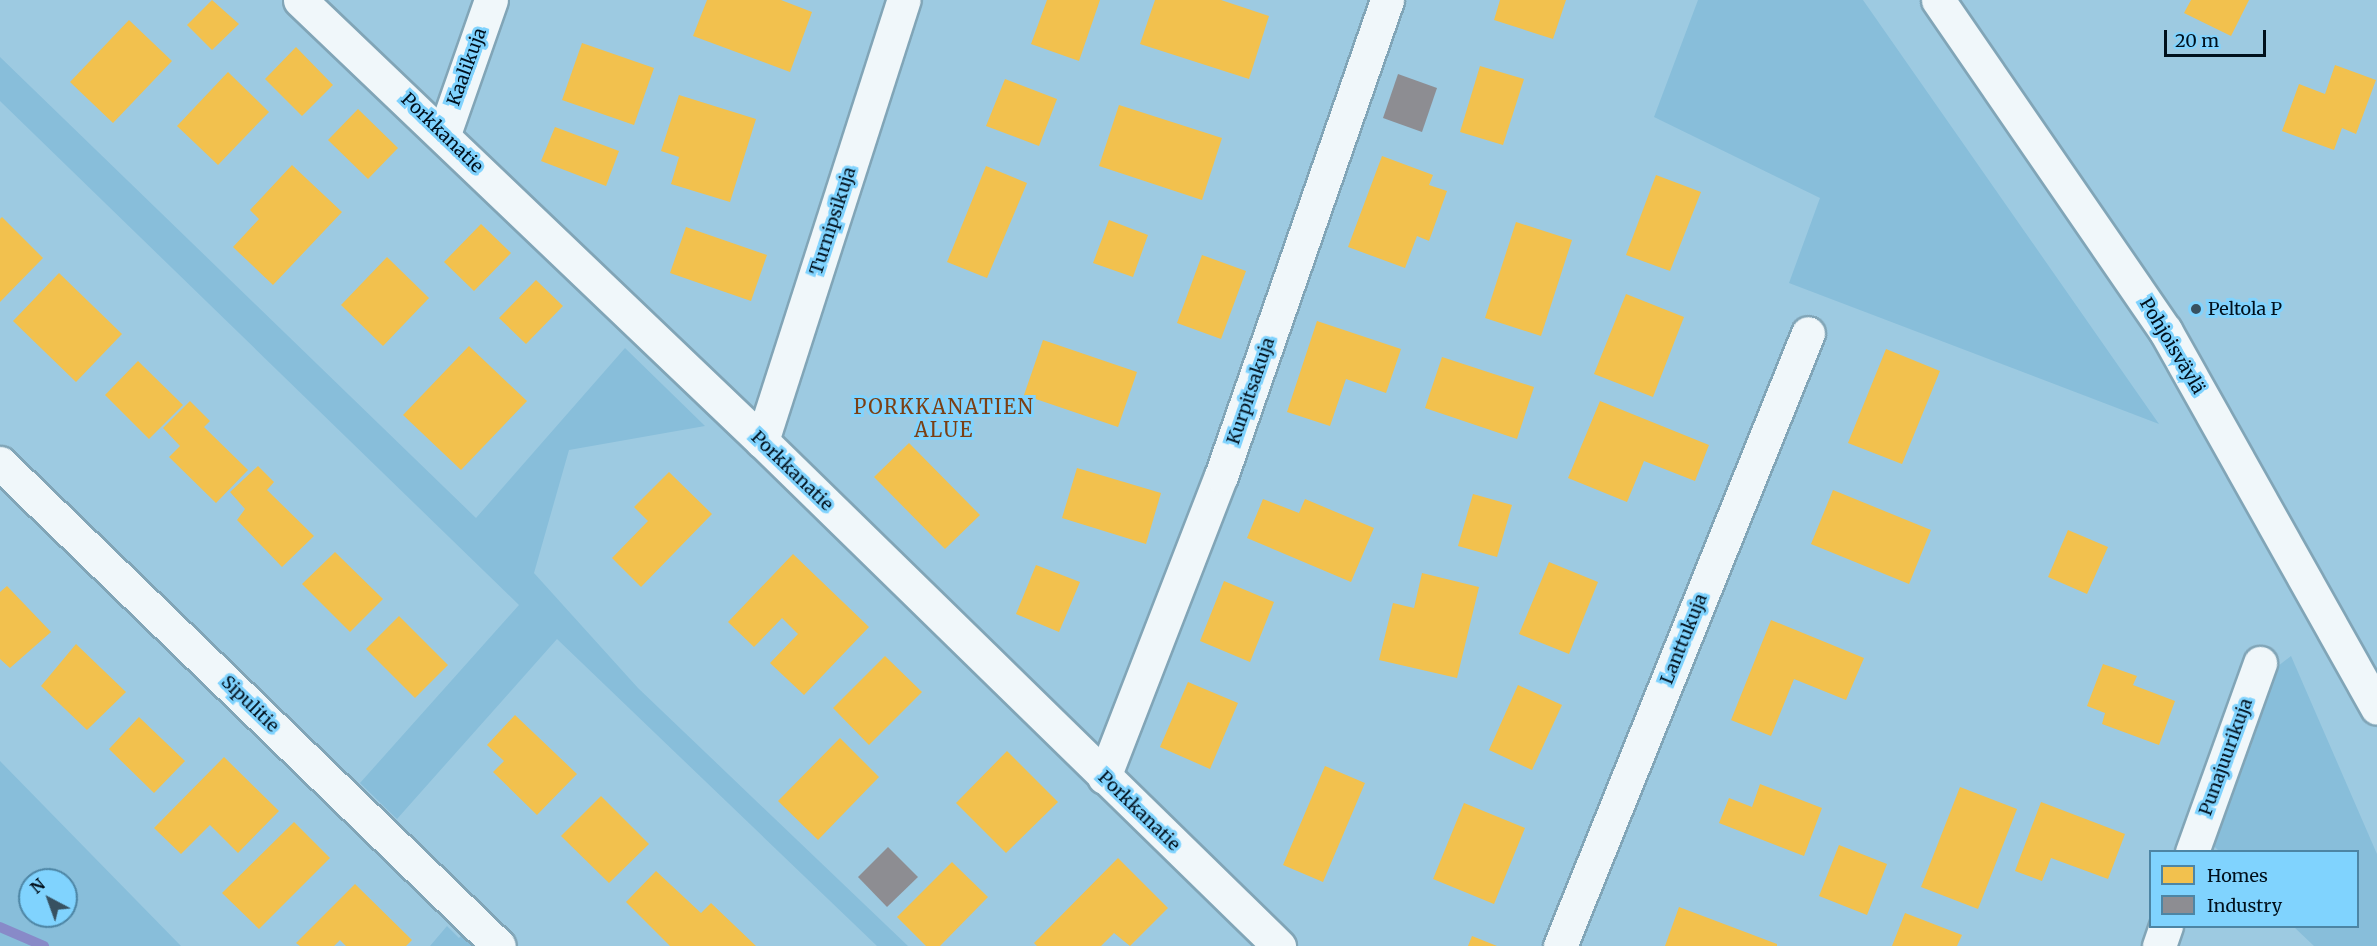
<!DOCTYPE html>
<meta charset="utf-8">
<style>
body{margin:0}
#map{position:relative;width:2377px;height:946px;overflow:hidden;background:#9dcae1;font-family:Merriweather,serif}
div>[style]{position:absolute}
.green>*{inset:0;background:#88beda}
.homes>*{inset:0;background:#f2c14e}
.industry>*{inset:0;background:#8d8d92}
.stream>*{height:10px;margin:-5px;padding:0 5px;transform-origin:5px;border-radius:5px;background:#888ac8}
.roads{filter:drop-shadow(2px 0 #81a5b7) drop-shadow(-2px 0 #81a5b7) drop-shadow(0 2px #81a5b7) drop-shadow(0 -2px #81a5b7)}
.minor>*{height:33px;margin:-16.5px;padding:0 16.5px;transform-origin:16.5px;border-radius:16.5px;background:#f0f7fa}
.secondary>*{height:33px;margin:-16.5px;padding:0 16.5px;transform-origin:16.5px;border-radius:16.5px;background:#f0f7fa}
.dots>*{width:16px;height:16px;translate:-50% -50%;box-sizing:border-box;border:3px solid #80d3fe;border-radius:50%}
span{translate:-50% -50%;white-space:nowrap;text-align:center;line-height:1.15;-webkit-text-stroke:6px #80d3fe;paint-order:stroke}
.street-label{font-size:18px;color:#00101c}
.poi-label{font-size:18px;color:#00101c}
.left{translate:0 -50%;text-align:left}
.neighbourhood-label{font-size:20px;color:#7b3f13;letter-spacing:1.5px}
.legend{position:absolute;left:2149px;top:850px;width:210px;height:78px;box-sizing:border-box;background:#80d3fe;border:2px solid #4d85a4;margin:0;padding:8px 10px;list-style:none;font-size:18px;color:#00101c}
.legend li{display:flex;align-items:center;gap:12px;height:30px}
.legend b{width:30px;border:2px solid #4d85a4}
.north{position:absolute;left:18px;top:868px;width:60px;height:60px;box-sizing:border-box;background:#80d3fe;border:2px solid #4d85a4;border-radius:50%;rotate:319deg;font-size:16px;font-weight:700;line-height:24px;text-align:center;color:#00101c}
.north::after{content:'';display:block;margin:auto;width:21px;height:27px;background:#375161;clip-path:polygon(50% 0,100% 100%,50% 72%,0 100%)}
.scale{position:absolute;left:2164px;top:30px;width:102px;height:27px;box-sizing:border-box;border:3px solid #00101c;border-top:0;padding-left:8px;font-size:18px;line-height:21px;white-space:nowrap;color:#00101c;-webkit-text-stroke:4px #80d3fe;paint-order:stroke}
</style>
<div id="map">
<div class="green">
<div style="clip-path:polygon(1698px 0,1863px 0,2159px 424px,1789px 283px,1820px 198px,1654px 117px)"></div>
<div style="clip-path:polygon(0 57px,476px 518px,625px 348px,705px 426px,569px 450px,534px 573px,638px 688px,908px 946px,877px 946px,557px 639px,397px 819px,360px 783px,519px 605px,0 101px)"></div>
<div style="clip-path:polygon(2291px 656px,2377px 854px,2377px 946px,2314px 946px,2294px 927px,2358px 926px,2358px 852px,2219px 851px,2210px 842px,2273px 670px)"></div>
<div style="clip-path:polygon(evenodd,0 761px,181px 946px,0 946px,0 761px,30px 880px,66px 880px,66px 916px,30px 916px,30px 880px)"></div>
<div style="clip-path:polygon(447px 926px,459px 938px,466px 930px,482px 946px,430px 946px)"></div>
</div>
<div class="homes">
<div style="clip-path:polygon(212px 0,239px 24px,212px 50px,187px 25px)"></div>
<div style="clip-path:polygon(707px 0,781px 0,812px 12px,790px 72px,693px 36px)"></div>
<div style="clip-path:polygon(1047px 0,1100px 0,1079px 61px,1031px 44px)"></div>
<div style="clip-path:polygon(1155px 0,1221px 0,1269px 16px,1249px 79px,1140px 44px)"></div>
<div style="clip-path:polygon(1500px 0,1566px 0,1553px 39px,1494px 20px)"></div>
<div style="clip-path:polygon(2191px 0,2249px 0,2231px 36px,2184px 13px)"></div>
<div style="clip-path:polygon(129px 20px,172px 61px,113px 123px,70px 82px)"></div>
<div style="clip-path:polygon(582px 43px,654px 68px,634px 125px,562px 100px)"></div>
<div style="clip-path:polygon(296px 47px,333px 85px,302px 116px,265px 79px)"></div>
<div style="clip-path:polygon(2335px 65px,2376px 80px,2356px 134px,2342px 128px,2334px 150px,2282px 131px,2299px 84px,2325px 94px)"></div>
<div style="clip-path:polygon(1480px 66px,1524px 79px,1503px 145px,1460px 132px)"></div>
<div style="clip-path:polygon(228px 72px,269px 112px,218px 165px,177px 126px)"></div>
<div style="clip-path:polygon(1005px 79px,1057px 99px,1039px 146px,986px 126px)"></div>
<div style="clip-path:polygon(679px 95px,756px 119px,730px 202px,671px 184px,679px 157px,661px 151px)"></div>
<div style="clip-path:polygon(1119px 105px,1222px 138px,1202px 200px,1099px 166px)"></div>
<div style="clip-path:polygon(358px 109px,398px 148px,368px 179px,328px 140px)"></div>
<div style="clip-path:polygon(555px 127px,619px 151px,606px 186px,541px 161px)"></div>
<div style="clip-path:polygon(1382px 156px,1433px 175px,1429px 185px,1447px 191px,1429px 241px,1417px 236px,1405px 268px,1348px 247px)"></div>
<div style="clip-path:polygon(292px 165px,342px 212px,273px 285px,233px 247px,259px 219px,250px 210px)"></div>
<div style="clip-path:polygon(986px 166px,1027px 183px,987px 278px,947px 262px)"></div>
<div style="clip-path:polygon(1656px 175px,1701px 192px,1670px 271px,1626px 255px)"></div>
<div style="clip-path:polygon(2px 217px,43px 258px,0 302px,0 219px)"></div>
<div style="clip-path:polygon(1109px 220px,1148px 235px,1133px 277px,1093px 263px)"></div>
<div style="clip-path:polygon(1516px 222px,1572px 240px,1541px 336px,1485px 318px)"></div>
<div style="clip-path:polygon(481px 224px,511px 253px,474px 291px,444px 262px)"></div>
<div style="clip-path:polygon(686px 227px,767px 255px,751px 301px,670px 273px)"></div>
<div style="clip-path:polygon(1202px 255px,1246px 271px,1221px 339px,1177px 323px)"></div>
<div style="clip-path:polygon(387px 257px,429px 298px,383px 346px,341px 305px)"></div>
<div style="clip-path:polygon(59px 273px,122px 334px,76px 382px,13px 321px)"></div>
<div style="clip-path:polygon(536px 280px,563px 306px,526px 344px,499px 318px)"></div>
<div style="clip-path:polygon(1626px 294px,1684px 317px,1653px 397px,1594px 374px)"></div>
<div style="clip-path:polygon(1317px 321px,1401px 349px,1386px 393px,1346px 379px,1330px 426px,1287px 412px)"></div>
<div style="clip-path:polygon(1043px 340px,1137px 372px,1118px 427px,1024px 395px)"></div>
<div style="clip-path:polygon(469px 346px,527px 401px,461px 470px,403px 415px)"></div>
<div style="clip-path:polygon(1886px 349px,1940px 371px,1902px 464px,1848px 443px)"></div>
<div style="clip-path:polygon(1442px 357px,1534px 387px,1517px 439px,1425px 408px)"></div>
<div style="clip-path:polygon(138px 361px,183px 405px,149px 439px,105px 395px)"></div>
<div style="clip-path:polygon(190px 401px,210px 421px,204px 427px,248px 470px,216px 503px,169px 457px,180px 446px,163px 428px)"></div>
<div style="clip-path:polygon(1600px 401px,1709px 445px,1695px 481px,1644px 461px,1627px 502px,1568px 478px)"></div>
<div style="clip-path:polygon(909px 443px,980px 515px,945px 549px,874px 477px)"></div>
<div style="clip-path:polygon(258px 466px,274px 482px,267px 490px,314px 536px,282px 567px,237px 520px,245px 509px,230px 492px)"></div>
<div style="clip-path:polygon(1077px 468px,1161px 493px,1146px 544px,1062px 518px)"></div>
<div style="clip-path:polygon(669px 472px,712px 514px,641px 587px,612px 558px,648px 521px,634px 507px)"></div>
<div style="clip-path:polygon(1833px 490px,1931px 530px,1909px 584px,1811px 544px)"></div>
<div style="clip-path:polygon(1473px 494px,1512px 505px,1497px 557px,1458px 546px)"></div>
<div style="clip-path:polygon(1263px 499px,1299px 513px,1305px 499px,1374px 528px,1351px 582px,1247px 538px)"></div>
<div style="clip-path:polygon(2068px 530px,2108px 547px,2087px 594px,2048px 577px)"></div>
<div style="clip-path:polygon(335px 552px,383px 599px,350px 632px,302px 584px)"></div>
<div style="clip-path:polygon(793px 554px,869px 627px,804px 695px,770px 663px,798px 634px,782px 618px,754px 647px,728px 622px)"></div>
<div style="clip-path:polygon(1549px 562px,1598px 582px,1569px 654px,1519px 634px)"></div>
<div style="clip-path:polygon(1036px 565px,1080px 582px,1059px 632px,1016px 614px)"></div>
<div style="clip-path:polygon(1422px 573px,1479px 587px,1457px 678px,1379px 660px,1393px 603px,1414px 608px)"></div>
<div style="clip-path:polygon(1224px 581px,1274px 602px,1250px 662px,1200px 641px)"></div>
<div style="clip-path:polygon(7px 586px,51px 632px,10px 668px,0 659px,0 592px)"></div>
<div style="clip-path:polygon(399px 616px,448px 665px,415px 698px,366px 649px)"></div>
<div style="clip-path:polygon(1771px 620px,1864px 658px,1846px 700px,1794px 679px,1771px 736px,1731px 720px)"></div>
<div style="clip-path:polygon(76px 644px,126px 692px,87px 730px,41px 686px)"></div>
<div style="clip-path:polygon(885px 656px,922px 692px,869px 745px,833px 708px)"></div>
<div style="clip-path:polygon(2103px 664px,2137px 676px,2133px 685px,2175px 701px,2159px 745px,2102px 724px,2105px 713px,2087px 706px)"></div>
<div style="clip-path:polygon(1188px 682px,1238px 703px,1210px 769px,1160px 747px)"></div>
<div style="clip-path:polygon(1518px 685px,1562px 705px,1532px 770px,1489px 750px)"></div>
<div style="clip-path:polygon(515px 715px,577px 774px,537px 815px,493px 772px,504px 761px,487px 745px)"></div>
<div style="clip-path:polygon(139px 717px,185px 761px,154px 793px,109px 749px)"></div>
<div style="clip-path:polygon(840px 738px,879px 777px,818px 840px,778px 801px)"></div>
<div style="clip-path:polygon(1007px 751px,1058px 802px,1006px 853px,956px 803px)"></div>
<div style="clip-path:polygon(224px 757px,279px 811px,238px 853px,210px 825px,181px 854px,154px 828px)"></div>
<div style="clip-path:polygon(1325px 766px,1365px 783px,1323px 882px,1283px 865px)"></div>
<div style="clip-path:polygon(1760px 784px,1822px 808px,1804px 856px,1719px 823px,1729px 798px,1752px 807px)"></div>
<div style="clip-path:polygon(1960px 787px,2017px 809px,1978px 909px,1921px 887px)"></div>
<div style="clip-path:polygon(601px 796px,649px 844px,609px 883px,561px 836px)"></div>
<div style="clip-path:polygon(2041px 802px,2125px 834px,2108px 879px,2051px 858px,2042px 881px,2015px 871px)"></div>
<div style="clip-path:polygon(1464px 803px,1525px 828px,1494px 904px,1433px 879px)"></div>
<div style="clip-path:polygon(294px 822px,330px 858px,259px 929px,222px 893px)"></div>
<div style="clip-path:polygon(1839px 845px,1887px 864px,1867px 915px,1819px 896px)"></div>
<div style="clip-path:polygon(1118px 858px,1168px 908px,1130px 946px,1114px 933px,1101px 946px,1037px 946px,1034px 943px)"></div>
<div style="clip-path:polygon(952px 862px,988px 897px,940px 946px,926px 946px,897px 917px)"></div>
<div style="clip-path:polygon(656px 871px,701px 913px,711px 903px,756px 946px,670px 946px,626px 902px)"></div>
<div style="clip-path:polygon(355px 884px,412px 940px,406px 946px,346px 946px,340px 940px,334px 946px,300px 946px,296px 943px)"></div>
<div style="clip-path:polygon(1679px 907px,1777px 944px,1777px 946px,1665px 946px)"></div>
<div style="clip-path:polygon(1905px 913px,1962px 935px,1957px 946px,1892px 946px)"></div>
<div style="clip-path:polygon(1472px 936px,1497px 946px,1468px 946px)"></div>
</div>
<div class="industry">
<div style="clip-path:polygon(1398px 74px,1437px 88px,1422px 132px,1383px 118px)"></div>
<div style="clip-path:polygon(888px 847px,918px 877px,887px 907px,858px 877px)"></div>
</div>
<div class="stream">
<div style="left:0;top:927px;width:48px;rotate:23.4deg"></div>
</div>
<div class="roads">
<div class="minor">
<div style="left:300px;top:0;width:639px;rotate:43.67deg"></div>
<div style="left:762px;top:441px;width:723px;rotate:44.33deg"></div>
<div style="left:444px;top:134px;width:142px;rotate:-70.7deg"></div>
<div style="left:762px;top:441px;width:463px;rotate:-72.2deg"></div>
<div style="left:0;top:463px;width:694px;rotate:44.07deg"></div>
<div style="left:1104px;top:777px;width:323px;rotate:-68.8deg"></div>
<div style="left:1221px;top:476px;width:504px;rotate:-70.77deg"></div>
<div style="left:2192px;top:852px;width:201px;rotate:-70.2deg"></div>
<div style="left:1560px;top:946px;width:661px;rotate:-67.97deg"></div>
<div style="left:2159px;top:946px;width:21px;rotate:-71deg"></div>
</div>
<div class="secondary">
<div style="left:1938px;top:0;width:401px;rotate:55.5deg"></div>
<div style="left:2165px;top:330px;width:433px;rotate:60.7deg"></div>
</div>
</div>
<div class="dots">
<div style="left:2196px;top:309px;background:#375161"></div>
</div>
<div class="street-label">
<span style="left:467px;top:67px;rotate:-70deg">Kaalikuja</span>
<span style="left:442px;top:133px;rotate:44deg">Porkkanatie</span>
<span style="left:833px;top:221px;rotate:-72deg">Turnipsikuja</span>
<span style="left:2172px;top:346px;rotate:59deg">Pohjoisväylä</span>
<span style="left:1251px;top:391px;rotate:-71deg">Kurpitsakuja</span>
<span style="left:792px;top:471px;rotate:44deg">Porkkanatie</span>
<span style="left:1684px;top:639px;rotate:-68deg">Lanttukuja</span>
<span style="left:250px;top:704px;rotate:44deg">Sipulitie</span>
<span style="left:2226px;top:757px;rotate:-70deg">Punajuurikuja</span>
<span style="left:1139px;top:811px;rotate:44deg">Porkkanatie</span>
</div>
<div class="poi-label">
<span class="left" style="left:2208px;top:309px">Peltola P</span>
</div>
<div class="neighbourhood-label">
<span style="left:944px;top:418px">PORKKANATIEN<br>ALUE</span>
</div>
<ul class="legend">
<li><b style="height:16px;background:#f2c14e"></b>Homes</li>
<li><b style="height:16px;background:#8d8d92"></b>Industry</li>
</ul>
<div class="north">N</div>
<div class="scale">20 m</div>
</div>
